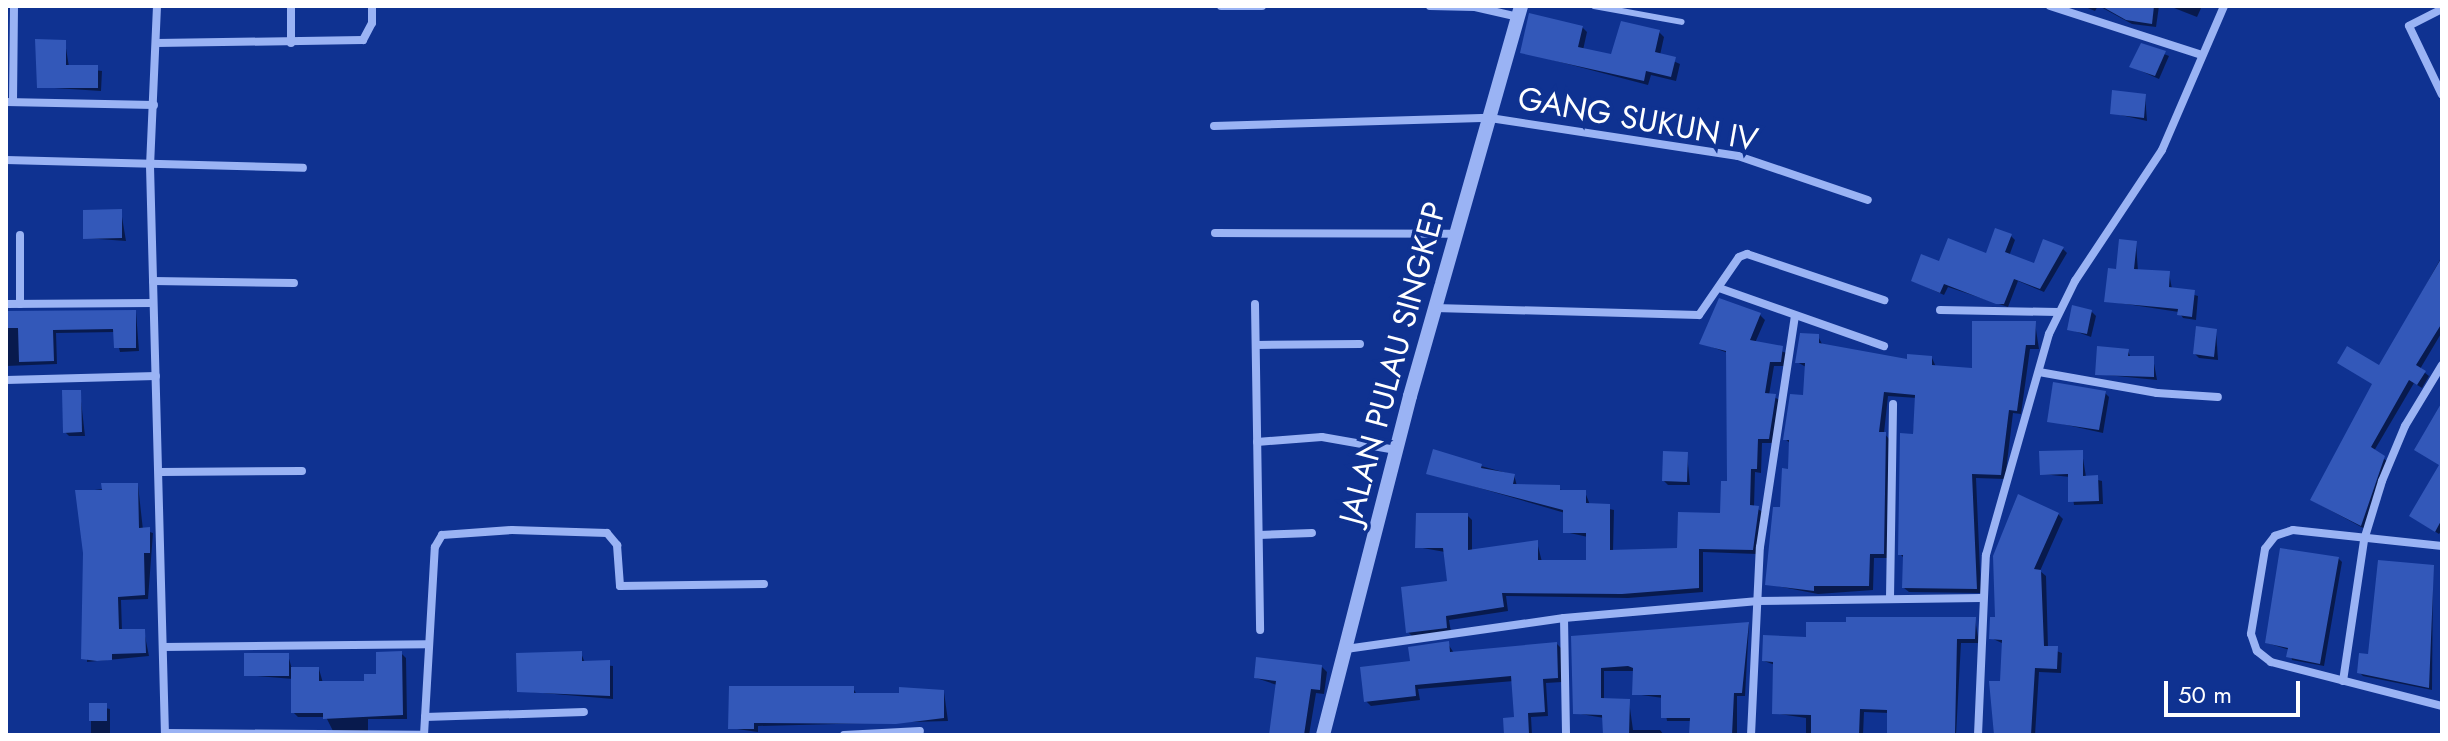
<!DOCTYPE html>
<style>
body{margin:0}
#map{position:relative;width:2448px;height:741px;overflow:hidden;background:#0f3291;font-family:Jost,sans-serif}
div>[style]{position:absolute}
.shadow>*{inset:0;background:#0007}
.building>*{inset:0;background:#3358b9}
.service>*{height:6px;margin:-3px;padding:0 3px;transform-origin:3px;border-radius:3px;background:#9ab3f4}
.minor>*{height:8px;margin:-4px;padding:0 4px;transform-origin:4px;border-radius:4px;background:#9ab3f4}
.tertiary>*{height:14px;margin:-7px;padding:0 7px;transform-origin:7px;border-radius:7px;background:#9ab3f4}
span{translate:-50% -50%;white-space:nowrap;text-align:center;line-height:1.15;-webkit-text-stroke:7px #0f3291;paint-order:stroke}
.street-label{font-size:32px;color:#fff}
.frame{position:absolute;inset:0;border:8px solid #fff;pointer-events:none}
.scale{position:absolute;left:2164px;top:681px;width:136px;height:36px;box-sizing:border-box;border:4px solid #fff;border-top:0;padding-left:10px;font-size:24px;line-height:28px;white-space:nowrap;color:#fff;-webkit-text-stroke:6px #0f3291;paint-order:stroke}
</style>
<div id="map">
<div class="shadow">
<div style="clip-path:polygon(2083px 6px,2098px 6px,2095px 11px)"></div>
<div style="clip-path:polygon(2099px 6px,2159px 6px,2156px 27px,2132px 24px)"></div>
<div style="clip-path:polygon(2169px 6px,2202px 6px,2197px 17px)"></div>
<div style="clip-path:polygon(1582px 27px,1587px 32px,1583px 50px,1613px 56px,1659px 32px,1664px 37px,1660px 55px,1680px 64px,1676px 81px,1651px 75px,1648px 85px,1522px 52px)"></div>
<div style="clip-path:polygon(65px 42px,69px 67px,102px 71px,101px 91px,39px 87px)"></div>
<div style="clip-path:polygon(2142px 45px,2169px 56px,2159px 79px,2132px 67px)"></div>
<div style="clip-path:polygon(2145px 95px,2147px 121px,2112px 113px)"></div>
<div style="clip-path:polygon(121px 211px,126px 241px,85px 238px)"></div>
<div style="clip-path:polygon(2011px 236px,2015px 240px,2009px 256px,2035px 266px,2063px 249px,2067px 253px,2044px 292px,2018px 281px,2008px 307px,1948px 287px,1944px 295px,1913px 281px,1940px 264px,1987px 255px)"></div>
<div style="clip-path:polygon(2136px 243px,2138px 271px,2169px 273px,2172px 289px,2198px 296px,2196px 320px,2183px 318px,2179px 312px,2106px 301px)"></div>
<div style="clip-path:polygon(2442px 256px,2442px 332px,2420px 369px,2429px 376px,2422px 388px,2414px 383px,2374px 451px,2388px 462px,2365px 529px,2317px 503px,2380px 368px)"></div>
<div style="clip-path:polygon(6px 311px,136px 312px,139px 351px,120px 352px,115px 332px,56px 333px,57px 364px,6px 366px)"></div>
<div style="clip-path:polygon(2092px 312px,2096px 316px,2091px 337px,2069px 329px)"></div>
<div style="clip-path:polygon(1760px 315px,1765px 320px,1755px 343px,1787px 353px,1785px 366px,1774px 366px,1769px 395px,1780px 400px,1773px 443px,1762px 443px,1761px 473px,1755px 472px,1754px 507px,1763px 512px,1757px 554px,1703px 552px,1703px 592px,1628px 598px,1506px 596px,1508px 611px,1449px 620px,1451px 632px,1413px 637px,1408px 632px,1449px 583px,1445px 552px,1417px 547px,1467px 515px,1472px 520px,1472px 551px,1537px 542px,1542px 562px,1588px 562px,1588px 537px,1565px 532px,1565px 513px,1428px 473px,1481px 466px,1514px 475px,1517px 486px,1585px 492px,1590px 505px,1614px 510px,1613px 552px,1679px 550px,1722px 515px,1729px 483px,1728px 353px,1701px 343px)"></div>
<div style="clip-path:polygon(2035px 323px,2039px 349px,2030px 349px,2021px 414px,2013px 413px,2005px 479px,1976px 478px,1981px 593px,1909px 592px,1904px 588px,1905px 559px,1900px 554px,1917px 398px,1888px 396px,1884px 433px,1889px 439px,1887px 558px,1874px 558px,1873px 590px,1818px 594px,1767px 584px,1790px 471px,1791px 444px,1785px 439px,1805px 397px,1806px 367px,1797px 362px,1818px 336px,1823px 346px,1909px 361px,1932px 358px,1936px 367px,1974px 371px)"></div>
<div style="clip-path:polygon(2216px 331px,2218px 360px,2199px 358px,2195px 354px)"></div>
<div style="clip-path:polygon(2128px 351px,2131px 358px,2153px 358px,2157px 380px,2097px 374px)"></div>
<div style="clip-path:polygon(80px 392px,85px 436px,69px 436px,65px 432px)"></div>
<div style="clip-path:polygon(2105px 393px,2109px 397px,2103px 433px,2049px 421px)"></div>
<div style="clip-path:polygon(2442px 405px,2442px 530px,2439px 534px,2415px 519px,2441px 466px)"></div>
<div style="clip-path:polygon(2082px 452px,2086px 477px,2102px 481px,2103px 504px,2074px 505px,2070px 477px,2042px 474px)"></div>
<div style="clip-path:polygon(1687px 454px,1690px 485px,1668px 485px,1664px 481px)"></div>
<div style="clip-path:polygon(138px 485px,143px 530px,153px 533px,148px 599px,121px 600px,122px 631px,144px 631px,149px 656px,87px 662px,85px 553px,77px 492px)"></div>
<div style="clip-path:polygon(2058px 514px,2063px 519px,2040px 571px,2046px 576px,2048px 648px,2062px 653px,2061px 673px,2039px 672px,2035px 735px,1996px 735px,1991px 683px,2002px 684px,2004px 644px,1991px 638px,1997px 619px)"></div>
<div style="clip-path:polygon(2338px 558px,2342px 562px,2324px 666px,2292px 660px,2290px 650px,2267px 643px)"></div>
<div style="clip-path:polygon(2433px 567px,2432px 690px,2363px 676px,2359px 672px)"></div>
<div style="clip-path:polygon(1975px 619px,1979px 643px,1961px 643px,1956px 735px,1889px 735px,1889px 713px,1864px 712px,1863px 735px,1806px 735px,1806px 718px,1774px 713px,1775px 665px,1764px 661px,1808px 639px)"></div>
<div style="clip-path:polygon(1749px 624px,1745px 696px,1737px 696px,1737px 735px,1691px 735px,1692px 721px,1667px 721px,1663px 698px,1634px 694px,1635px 671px,1604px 671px,1604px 700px,1629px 701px,1633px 730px,1660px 730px,1664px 735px,1604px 735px,1604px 718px,1575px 713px,1573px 638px)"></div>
<div style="clip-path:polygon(1448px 644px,1454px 653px,1557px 644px,1561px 648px,1562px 682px,1546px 683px,1548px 716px,1531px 717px,1532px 735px,1507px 735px,1506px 720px,1516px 719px,1514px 681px,1418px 689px,1420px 700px,1371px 706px,1366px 701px,1412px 662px)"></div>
<div style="clip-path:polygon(401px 653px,406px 658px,407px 719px,368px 719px,368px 732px,333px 731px,326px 717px,298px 717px,293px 712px,293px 679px,246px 675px,288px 655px,292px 669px,319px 669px,323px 683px,366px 683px)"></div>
<div style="clip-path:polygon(581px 653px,585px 663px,613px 666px,613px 699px,519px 691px)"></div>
<div style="clip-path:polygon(1322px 667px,1327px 672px,1324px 694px,1316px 693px,1309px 735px,1271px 735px,1277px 685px,1256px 678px)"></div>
<div style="clip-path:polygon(853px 688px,857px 695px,944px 692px,948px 721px,758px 726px,758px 732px,730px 728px)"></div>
<div style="clip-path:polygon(91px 705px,110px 709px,110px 733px,145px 735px,91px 735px)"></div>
</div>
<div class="building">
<div style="clip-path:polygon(2101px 6px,2154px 6px,2152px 24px,2126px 20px)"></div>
<div style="clip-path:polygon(1529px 13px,1583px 26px,1578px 47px,1611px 54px,1621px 21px,1660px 30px,1655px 52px,1676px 57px,1671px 77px,1646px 71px,1644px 81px,1520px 53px)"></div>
<div style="clip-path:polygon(35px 39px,66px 40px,66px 65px,98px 65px,98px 88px,37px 88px)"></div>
<div style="clip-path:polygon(2141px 43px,2166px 51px,2155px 76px,2129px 67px)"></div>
<div style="clip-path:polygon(2112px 90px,2146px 94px,2144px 118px,2110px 114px)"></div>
<div style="clip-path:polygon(122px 209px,122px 238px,83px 239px,83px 210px)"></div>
<div style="clip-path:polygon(1995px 228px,2012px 234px,2005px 252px,2034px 263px,2043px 239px,2064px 247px,2040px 289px,2014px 279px,2004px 304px,1996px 304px,1944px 284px,1940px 293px,1911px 281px,1921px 254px,1939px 261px,1948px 238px,1986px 253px)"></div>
<div style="clip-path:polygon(2119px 239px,2137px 241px,2134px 269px,2170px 271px,2169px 287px,2195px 290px,2192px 317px,2177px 315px,2178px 309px,2104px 302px,2108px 268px,2116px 269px)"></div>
<div style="clip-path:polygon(2442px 257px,2442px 323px,2416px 365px,2426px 371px,2417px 385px,2409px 380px,2371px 447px,2385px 456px,2361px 526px,2310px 500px,2372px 384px,2337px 363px,2347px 346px,2379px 365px)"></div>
<div style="clip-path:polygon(1719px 298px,1761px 313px,1750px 340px,1783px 346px,1781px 362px,1770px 362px,1765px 393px,1776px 394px,1769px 439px,1758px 439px,1757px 469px,1751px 469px,1750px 505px,1759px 506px,1753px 550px,1699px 549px,1699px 588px,1622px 594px,1502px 593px,1504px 607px,1446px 616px,1447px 628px,1406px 633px,1401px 587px,1447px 581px,1443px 548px,1415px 548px,1416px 513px,1468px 513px,1468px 550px,1538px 540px,1538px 560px,1586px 560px,1586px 533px,1563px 533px,1563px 510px,1426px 474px,1433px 449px,1482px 464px,1481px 468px,1515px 474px,1513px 484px,1560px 485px,1560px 490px,1586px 490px,1586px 503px,1610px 504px,1610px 550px,1677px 548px,1678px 512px,1720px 513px,1721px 481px,1727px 481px,1726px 351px,1699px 344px)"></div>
<div style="clip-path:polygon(2072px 305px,2092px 310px,2087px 334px,2067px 330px)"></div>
<div style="clip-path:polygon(136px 310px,136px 348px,114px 348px,113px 329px,53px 330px,54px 361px,19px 362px,18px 328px,6px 328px,6px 311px)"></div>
<div style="clip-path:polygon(1972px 321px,2036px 321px,2035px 345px,2026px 345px,2017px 411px,2009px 410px,2001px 475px,1972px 474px,1977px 589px,1902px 588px,1903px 555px,1898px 555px,1900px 433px,1913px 434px,1915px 395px,1884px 392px,1879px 432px,1886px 432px,1884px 554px,1870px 554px,1869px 586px,1814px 586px,1814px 591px,1765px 585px,1773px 507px,1780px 507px,1782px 468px,1788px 469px,1789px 440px,1783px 440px,1790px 394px,1803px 395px,1805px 363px,1795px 363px,1800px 333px,1819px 334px,1819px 343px,1907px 359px,1907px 354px,1932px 356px,1932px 365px,1972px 368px)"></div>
<div style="clip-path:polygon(2196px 326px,2217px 329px,2214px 357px,2193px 354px)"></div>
<div style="clip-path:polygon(2097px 346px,2129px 349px,2128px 356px,2154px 356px,2154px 377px,2095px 375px)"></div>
<div style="clip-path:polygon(2053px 382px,2106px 391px,2099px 430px,2047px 422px)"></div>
<div style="clip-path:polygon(62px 390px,81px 390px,82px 432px,63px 433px)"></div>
<div style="clip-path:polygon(2442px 402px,2442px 519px,2435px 532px,2409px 516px,2439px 465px,2414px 450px)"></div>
<div style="clip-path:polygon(2083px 450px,2083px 476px,2098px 475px,2099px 501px,2068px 502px,2068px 474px,2040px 475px,2039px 451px)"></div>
<div style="clip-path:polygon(1663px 451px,1688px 452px,1687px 482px,1662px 481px)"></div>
<div style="clip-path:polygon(101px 483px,138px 483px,139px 528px,150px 527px,150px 553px,144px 553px,145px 595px,118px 597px,119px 629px,145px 629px,146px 653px,112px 654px,112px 660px,97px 661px,81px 659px,83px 553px,75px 490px,102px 490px)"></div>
<div style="clip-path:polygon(2018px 494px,2059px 513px,2034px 569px,2041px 570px,2044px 646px,2058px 646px,2057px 669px,2035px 668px,2031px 735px,1994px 735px,1989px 681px,2000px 681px,2002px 640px,1989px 639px,1990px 617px,1995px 617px,1993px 556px)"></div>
<div style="clip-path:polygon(2280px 548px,2339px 557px,2320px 664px,2286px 657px,2288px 648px,2265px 643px)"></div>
<div style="clip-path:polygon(2378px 560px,2434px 565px,2429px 688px,2357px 673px,2359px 653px,2368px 654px)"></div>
<div style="clip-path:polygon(1846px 617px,1976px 617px,1975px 639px,1957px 639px,1955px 735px,1887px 735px,1887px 710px,1860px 709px,1859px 735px,1811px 734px,1811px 715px,1772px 714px,1773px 662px,1762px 661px,1763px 635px,1806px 637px,1806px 622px,1846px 622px)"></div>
<div style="clip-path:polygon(1749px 622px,1742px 693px,1734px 693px,1732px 735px,1689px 735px,1690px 718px,1661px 718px,1661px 695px,1632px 695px,1633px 668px,1628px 666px,1601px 668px,1601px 698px,1630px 699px,1629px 735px,1603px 735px,1602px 715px,1573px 714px,1571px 636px)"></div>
<div style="clip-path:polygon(1449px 641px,1450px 652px,1557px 642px,1558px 678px,1543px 679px,1545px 712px,1528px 713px,1529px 734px,1504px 735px,1503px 718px,1514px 717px,1511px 676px,1415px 685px,1416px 696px,1364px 702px,1360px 667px,1410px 661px,1408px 647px)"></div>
<div style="clip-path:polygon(402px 651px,403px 715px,323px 719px,323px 713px,291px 713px,291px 667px,319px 667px,319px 681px,364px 681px,364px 674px,376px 674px,376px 652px)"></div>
<div style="clip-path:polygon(582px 651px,582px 661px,610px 660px,610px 696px,517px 692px,516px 653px)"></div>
<div style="clip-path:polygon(244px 653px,289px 653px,289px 676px,244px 676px)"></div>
<div style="clip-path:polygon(1256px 657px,1322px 665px,1320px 690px,1311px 689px,1304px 735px,1269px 735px,1276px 681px,1254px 678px)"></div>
<div style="clip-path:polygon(729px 686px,854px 686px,854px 693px,899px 693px,899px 687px,944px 690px,944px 718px,896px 724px,754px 723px,754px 729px,728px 729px)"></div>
<div style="clip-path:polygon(89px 703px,107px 703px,107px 721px,89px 721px)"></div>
</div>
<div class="service">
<div style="left:1594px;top:6px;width:89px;rotate:10.3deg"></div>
</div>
<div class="minor">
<div style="left:157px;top:6px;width:160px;rotate:92.5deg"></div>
<div style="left:150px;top:166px;width:569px;rotate:88.49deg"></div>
<div style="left:291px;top:6px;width:37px;rotate:90deg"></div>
<div style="left:1221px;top:6px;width:41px"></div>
<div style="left:1430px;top:6px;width:45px;rotate:1.3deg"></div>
<div style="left:1475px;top:7px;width:44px;rotate:13.1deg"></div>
<div style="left:2050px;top:6px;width:160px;rotate:17.9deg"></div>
<div style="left:2442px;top:9px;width:37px;rotate:153deg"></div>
<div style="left:2409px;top:26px;width:76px;rotate:64.4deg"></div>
<div style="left:156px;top:43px;width:207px;rotate:-0.8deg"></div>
<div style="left:363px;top:40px;width:19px;rotate:-62deg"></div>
<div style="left:372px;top:23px;width:17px;rotate:-90deg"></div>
<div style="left:6px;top:102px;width:148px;rotate:1.2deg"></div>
<div style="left:13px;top:102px;width:96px;rotate:-89.4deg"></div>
<div style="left:1214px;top:126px;width:276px;rotate:-1.7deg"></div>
<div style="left:1490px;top:118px;width:251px;rotate:8.7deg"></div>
<div style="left:1738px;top:156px;width:137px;rotate:18.7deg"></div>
<div style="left:6px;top:160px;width:297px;rotate:1.5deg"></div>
<div style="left:1215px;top:233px;width:241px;rotate:0.2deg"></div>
<div style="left:20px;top:235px;width:69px;rotate:90deg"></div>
<div style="left:153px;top:281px;width:141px;rotate:0.8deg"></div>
<div style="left:1719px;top:288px;width:175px;rotate:19.4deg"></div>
<div style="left:6px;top:304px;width:147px;rotate:-0.4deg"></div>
<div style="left:1255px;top:304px;width:326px;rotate:89.1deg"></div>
<div style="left:1435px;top:308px;width:264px;rotate:1.5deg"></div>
<div style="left:1699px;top:315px;width:70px;rotate:-55.4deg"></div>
<div style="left:1739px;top:257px;width:9px;rotate:-21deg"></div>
<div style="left:1747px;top:254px;width:145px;rotate:18.6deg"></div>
<div style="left:1940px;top:310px;width:118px;rotate:1deg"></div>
<div style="left:1256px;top:345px;width:104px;rotate:-0.6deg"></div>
<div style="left:2039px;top:372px;width:120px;rotate:10.1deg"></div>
<div style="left:2157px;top:393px;width:61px;rotate:3.8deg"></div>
<div style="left:6px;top:380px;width:150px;rotate:-1.5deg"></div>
<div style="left:1257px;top:442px;width:65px;rotate:-4.4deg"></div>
<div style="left:1322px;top:437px;width:75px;rotate:10deg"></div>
<div style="left:160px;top:472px;width:142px;rotate:-0.4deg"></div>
<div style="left:1259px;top:535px;width:53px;rotate:-2.2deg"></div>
<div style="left:2442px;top:546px;width:150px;rotate:-173.9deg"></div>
<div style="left:2293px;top:530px;width:19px;rotate:162deg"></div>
<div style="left:2275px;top:536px;width:16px;rotate:128deg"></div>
<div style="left:2265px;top:549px;width:86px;rotate:99.4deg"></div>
<div style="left:2251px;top:634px;width:18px;rotate:71deg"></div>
<div style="left:2257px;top:651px;width:18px;rotate:38deg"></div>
<div style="left:2271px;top:662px;width:177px;rotate:14.4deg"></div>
<div style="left:1890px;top:598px;width:194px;rotate:-89.1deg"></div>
<div style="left:1564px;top:618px;width:117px;rotate:89deg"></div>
<div style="left:163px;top:647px;width:265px;rotate:-0.6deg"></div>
<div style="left:1346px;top:649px;width:220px;rotate:-8.1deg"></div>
<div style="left:1564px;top:618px;width:195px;rotate:-5deg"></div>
<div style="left:1758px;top:601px;width:223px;rotate:-0.8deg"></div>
<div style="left:2343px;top:681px;width:143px;rotate:-81.5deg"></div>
<div style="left:2364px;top:540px;width:62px;rotate:-73deg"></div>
<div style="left:2382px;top:481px;width:60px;rotate:-67.3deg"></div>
<div style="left:2405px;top:426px;width:71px;rotate:-58.8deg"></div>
<div style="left:425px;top:717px;width:159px;rotate:-1.8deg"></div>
<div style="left:165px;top:733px;width:256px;rotate:0.4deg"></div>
<div style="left:424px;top:735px;width:188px;rotate:-86.7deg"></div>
<div style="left:435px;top:547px;width:14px;rotate:-60deg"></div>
<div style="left:442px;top:535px;width:70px;rotate:-4.1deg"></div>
<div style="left:512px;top:530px;width:95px;rotate:1.8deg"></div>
<div style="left:607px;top:533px;width:16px;rotate:50deg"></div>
<div style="left:617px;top:545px;width:41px;rotate:85.8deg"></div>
<div style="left:620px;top:586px;width:144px;rotate:-0.8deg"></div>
<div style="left:844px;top:735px;width:76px;rotate:-3deg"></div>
<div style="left:1751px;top:735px;width:188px;rotate:-87.3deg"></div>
<div style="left:1760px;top:547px;width:234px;rotate:-81.4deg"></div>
<div style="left:1978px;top:735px;width:180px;rotate:-87.5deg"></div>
<div style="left:1986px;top:555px;width:230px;rotate:-74.1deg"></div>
<div style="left:2049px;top:334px;width:59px;rotate:-63.9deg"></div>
<div style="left:2075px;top:281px;width:157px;rotate:-56.4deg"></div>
<div style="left:2162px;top:150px;width:157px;rotate:-66.7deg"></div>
</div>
<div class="tertiary">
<div style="left:1323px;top:735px;width:350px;rotate:-75.6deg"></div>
<div style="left:1410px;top:396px;width:405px;rotate:-74.1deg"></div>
</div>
<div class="street-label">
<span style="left:1638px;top:119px;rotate:10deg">GANG SUKUN IV</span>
<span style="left:1393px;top:363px;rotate:-75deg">JALAN PULAU SINGKEP</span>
</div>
<div class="frame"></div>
<div class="scale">50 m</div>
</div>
